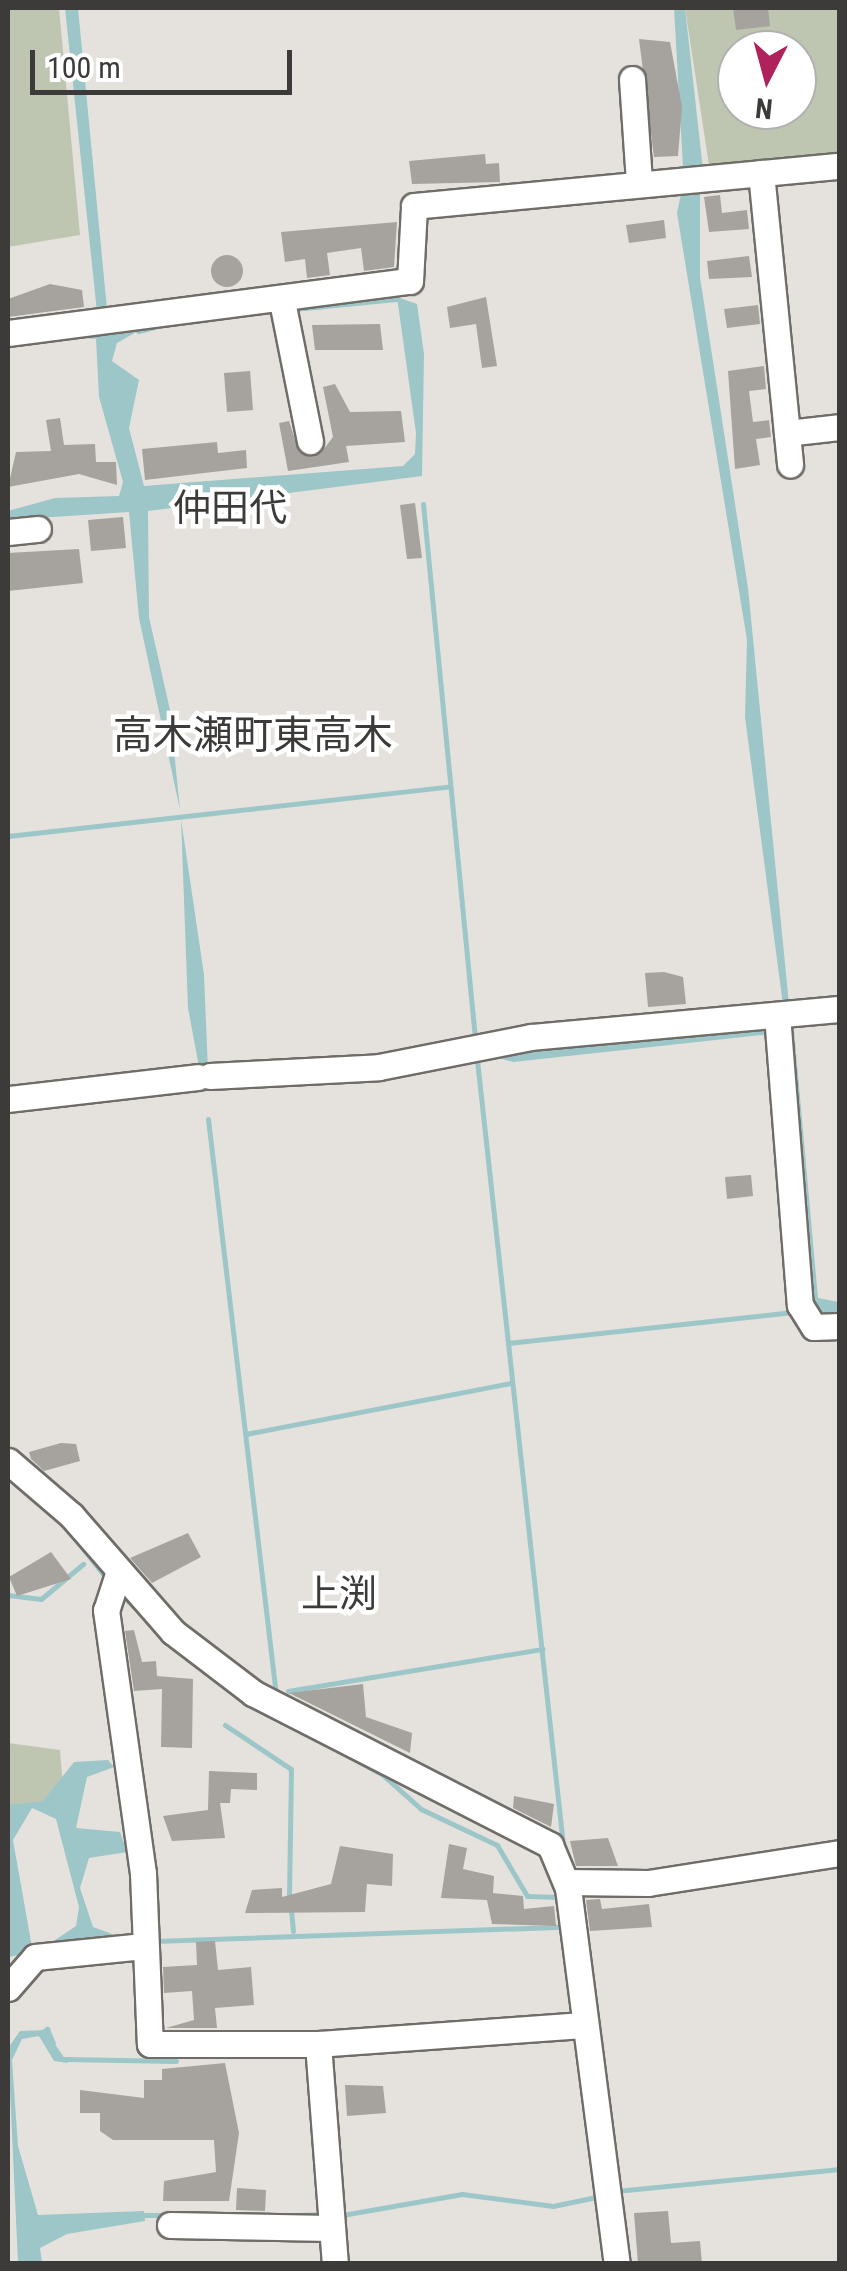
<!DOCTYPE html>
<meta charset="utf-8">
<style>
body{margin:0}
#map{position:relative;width:847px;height:2271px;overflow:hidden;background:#e5e2dd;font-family:"Roboto Condensed","Noto Sans JP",sans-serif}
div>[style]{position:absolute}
.green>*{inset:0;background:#bec6b1}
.water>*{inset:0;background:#9dc6c8}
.stream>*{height:5px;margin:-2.5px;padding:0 2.5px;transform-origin:2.5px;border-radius:2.5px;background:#9dc6c8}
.building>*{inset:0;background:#a6a29e}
.round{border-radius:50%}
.roads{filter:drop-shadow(2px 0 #706d68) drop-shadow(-2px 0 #706d68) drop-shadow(0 2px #706d68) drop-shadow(0 -2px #706d68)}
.minor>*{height:25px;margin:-12.5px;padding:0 12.5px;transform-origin:12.5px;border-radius:12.5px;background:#fff}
span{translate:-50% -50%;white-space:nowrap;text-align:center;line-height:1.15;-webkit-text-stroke:9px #fff;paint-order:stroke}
.neighbourhood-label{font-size:38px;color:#3c3b39}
.quarter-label{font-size:40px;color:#3c3b39}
.frame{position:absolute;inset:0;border:10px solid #3c3b39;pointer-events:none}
.north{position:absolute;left:717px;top:30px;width:100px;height:100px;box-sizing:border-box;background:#fff;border:2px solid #b1b1b0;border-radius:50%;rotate:186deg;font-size:28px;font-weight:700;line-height:40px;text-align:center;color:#3c3b39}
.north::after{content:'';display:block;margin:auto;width:35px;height:45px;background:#af225b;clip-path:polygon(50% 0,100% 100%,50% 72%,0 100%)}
.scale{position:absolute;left:30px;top:50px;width:262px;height:45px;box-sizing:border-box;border:5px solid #3c3b39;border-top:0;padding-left:12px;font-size:30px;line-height:35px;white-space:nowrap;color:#3c3b39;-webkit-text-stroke:8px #fff;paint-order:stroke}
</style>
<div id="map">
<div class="green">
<div style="clip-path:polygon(8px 8px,59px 8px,80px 235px,8px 247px)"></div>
<div style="clip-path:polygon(evenodd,685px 8px,839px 8px,839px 160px,710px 172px,685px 8px,737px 50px,797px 50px,797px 110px,737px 110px,737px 50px)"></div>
<div style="clip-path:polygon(8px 1743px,60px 1750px,64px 1801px,8px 1810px)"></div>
</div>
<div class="water">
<div style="clip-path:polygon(65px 8px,78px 8px,107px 309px,138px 331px,117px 343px,112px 361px,139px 380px,129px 428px,144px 486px,403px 466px,415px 454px,416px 433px,397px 297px,417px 304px,424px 354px,422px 476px,148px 511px,149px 617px,170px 710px,180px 810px,139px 618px,129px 512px,8px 520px,8px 511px,55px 498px,119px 496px,123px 482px,99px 397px,96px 339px,73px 337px,97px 312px)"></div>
<div style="clip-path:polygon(674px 8px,685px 8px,703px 170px,683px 167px)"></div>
<div style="clip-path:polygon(700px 187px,700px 277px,748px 588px,789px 1004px,783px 1005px,745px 717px,747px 640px,677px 213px,682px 189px)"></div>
<div style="clip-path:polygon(181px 819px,204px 975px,208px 1071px,200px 1072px,188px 1008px)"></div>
<div style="clip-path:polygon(793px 1019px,818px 1298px,839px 1302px,839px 1316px,812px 1312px,785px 1020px)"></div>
<div style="clip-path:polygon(771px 1020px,772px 1034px,513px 1062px,489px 1055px)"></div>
<div style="clip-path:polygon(108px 1760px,114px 1767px,87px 1777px,76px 1828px,120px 1832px,127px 1852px,89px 1858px,80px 1888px,93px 1927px,134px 1942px,45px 1947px,76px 1926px,79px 1907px,56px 1819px,32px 1808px,13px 1840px,33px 1953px,8px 1957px,8px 1805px,43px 1801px,74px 1762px)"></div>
<div style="clip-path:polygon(45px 2030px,68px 2063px,54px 2061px,39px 2036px,22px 2039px,12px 2060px,18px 2146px,38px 2215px,144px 2211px,145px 2221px,67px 2234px,40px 2248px,42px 2263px,18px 2263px,8px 2048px,20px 2031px)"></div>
</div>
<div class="stream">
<div style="left:294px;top:309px;width:103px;rotate:-5.5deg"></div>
<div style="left:138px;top:331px;width:17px;rotate:-13deg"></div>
<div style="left:423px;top:504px;width:537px;rotate:84.44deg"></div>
<div style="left:8px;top:836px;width:443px;rotate:-6.4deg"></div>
<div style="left:477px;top:1060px;width:790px;rotate:83.75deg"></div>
<div style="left:208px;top:1119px;width:580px;rotate:83.27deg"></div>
<div style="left:508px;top:1343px;width:287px;rotate:-6.2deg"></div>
<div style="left:246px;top:1434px;width:271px;rotate:-10.9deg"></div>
<div style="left:77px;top:1541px;width:48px;rotate:51.7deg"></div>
<div style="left:8px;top:1595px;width:33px;rotate:7deg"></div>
<div style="left:41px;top:1599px;width:55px;rotate:-39.8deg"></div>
<div style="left:121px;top:1595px;width:28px;rotate:42deg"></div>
<div style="left:288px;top:1691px;width:258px;rotate:-9.4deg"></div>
<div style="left:225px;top:1725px;width:79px;rotate:33.7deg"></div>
<div style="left:291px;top:1769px;width:129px;rotate:90.9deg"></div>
<div style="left:317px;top:1739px;width:75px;rotate:28.6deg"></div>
<div style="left:383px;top:1775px;width:51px;rotate:41.8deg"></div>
<div style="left:421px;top:1809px;width:84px;rotate:25.3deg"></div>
<div style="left:497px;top:1845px;width:59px;rotate:59.5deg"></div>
<div style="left:527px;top:1896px;width:32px;rotate:2deg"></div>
<div style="left:818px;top:1868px;width:22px;rotate:-5deg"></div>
<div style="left:291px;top:1909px;width:22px;rotate:85deg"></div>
<div style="left:154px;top:1941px;width:409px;rotate:-2deg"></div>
<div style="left:40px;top:2034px;width:9px;rotate:-36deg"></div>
<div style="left:47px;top:2029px;width:15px;rotate:67deg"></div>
<div style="left:64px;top:2059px;width:112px;rotate:1deg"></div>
<div style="left:616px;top:2191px;width:225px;rotate:-5.6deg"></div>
<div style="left:142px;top:2215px;width:24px"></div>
<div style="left:297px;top:2215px;width:24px;rotate:-2deg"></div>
<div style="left:342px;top:2215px;width:122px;rotate:-9.9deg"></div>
<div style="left:462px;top:2194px;width:92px;rotate:7.5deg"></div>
<div style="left:553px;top:2206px;width:49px;rotate:-11.8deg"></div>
</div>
<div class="building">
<div style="clip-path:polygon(733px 8px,768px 8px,770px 26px,736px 30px)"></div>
<div style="clip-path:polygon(639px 39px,670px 42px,682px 107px,678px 156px,654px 157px)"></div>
<div style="clip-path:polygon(485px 154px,486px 164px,499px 163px,500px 182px,412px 184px,409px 161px)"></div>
<div style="clip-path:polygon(720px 195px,722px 213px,747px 210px,749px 229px,709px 232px,704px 197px)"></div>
<div style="clip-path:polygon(664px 220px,666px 238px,629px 243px,626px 225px)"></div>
<div style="clip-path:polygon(397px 222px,394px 267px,364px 271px,361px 248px,327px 253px,330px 275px,307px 278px,305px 259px,285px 262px,281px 232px)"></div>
<div class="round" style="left:211px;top:255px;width:32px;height:32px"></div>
<div style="clip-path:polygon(749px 256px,752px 277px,709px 279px,707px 261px)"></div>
<div style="clip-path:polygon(50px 284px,82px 290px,84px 307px,8px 317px,8px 299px)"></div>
<div style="clip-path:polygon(486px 297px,497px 366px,482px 368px,476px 324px,450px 328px,447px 307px)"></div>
<div style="clip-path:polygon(758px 305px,760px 324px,727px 328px,724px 309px)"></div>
<div style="clip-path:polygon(380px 324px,383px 350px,315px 350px,312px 325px)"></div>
<div style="clip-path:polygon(764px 366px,766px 389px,749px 391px,753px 422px,769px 420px,771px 437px,756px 439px,760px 465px,735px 469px,728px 371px)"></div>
<div style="clip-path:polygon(250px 371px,253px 410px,227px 412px,224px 373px)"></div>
<div style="clip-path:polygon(335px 384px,350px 412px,401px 411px,405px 442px,346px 446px,349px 462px,288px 471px,279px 423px,289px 421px,299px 452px,320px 454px,333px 437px,323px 387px)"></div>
<div style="clip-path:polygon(60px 418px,64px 445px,95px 444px,96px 462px,116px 462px,117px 485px,79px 474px,8px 487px,16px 452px,51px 451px,46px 420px)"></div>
<div style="clip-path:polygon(217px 442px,218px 453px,246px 450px,247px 468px,145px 480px,142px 449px)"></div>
<div style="clip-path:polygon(415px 503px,422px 558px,407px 559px,400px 505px)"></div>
<div style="clip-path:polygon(123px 517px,126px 548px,91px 551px,88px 520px)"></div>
<div style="clip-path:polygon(79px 549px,83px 583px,8px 591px,8px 553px)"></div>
<div style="clip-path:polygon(664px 972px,683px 977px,686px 1004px,648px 1007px,645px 973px)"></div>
<div style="clip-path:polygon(751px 1175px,753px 1196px,727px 1199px,725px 1177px)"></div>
<div style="clip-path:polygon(61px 1443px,76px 1444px,80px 1461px,44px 1471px,31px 1459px,29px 1452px)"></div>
<div style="clip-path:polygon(188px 1533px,201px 1557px,152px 1583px,130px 1558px)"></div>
<div style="clip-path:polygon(51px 1552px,71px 1579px,17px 1596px,9px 1577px)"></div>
<div style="clip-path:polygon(134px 1630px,142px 1662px,156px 1661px,157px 1676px,193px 1679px,192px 1748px,161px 1747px,162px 1689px,134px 1691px,125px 1631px)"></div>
<div style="clip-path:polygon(363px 1684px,366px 1717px,412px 1733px,410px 1753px,289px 1693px)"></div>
<div style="clip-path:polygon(209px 1771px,257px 1773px,257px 1790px,231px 1789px,230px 1803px,220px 1803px,225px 1838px,172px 1841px,163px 1816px,208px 1810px)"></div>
<div style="clip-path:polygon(514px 1796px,554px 1804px,551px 1827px,513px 1808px)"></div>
<div style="clip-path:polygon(608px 1838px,618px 1866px,576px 1866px,570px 1841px)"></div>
<div style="clip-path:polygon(449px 1844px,467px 1848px,463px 1869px,494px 1876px,493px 1893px,523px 1896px,524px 1909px,554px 1906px,556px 1926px,492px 1924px,487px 1900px,441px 1898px)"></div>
<div style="clip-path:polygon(340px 1846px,393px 1854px,392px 1886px,367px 1884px,365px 1912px,245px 1913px,252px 1890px,282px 1888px,282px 1897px,331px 1884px)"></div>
<div style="clip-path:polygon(600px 1899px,602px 1909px,649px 1904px,652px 1927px,590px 1931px,586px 1900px)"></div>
<div style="clip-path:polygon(215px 1941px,218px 1970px,251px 1967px,254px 2005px,215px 2008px,217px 2028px,166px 2028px,194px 2020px,192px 1991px,164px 1993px,163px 1967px,197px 1965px,196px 1942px)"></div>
<div style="clip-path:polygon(225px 2063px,239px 2133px,229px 2201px,163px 2201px,164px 2181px,216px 2172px,214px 2140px,113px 2140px,100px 2131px,100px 2113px,80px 2113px,80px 2090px,144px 2098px,144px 2080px,162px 2080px,162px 2069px)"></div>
<div style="clip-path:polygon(345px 2085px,383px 2086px,386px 2113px,347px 2116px)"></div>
<div style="clip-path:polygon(237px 2188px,266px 2190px,265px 2211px,236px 2210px)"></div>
<div style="clip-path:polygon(668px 2211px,671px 2243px,700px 2241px,702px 2264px,638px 2264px,634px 2213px)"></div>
</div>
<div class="roads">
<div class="minor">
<div style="left:632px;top:79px;width:104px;rotate:86.1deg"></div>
<div style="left:761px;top:173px;width:293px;rotate:84.3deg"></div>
<div style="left:282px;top:301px;width:143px;rotate:78.7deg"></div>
<div style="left:8px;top:333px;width:405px;rotate:-7.4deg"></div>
<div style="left:410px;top:281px;width:75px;rotate:-86.9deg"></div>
<div style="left:414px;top:206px;width:428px;rotate:-5.4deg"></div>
<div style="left:787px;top:433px;width:53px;rotate:-6.5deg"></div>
<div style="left:8px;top:532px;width:30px;rotate:-6deg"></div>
<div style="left:777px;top:1015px;width:291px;rotate:85.5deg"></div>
<div style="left:800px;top:1305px;width:26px;rotate:58deg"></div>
<div style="left:814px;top:1327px;width:26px;rotate:-2deg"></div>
<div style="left:210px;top:1076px;width:169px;rotate:-3deg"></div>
<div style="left:379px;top:1067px;width:155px;rotate:-11.2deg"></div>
<div style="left:531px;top:1037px;width:310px;rotate:-5.2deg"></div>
<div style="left:8px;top:1099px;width:191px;rotate:-6.6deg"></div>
<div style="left:8px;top:1461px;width:83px;rotate:40.6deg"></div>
<div style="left:71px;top:1515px;width:155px;rotate:48.9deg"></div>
<div style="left:173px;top:1632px;width:101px;rotate:37.3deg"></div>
<div style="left:253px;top:1693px;width:334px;rotate:27.1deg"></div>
<div style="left:550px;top:1845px;width:47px;rotate:67.3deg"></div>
<div style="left:568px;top:1888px;width:379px;rotate:82.6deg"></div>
<div style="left:117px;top:1577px;width:35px;rotate:108deg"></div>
<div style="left:106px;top:1610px;width:266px;rotate:82deg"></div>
<div style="left:143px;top:1873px;width:171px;rotate:87.7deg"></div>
<div style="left:150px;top:2044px;width:168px"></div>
<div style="left:318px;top:2044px;width:221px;rotate:85.6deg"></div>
<div style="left:566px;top:1882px;width:82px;rotate:0.7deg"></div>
<div style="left:648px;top:1883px;width:194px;rotate:-8.9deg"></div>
<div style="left:8px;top:1988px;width:41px;rotate:-48.9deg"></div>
<div style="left:35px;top:1957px;width:109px;rotate:-5.8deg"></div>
<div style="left:318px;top:2044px;width:267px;rotate:-4.1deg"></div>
<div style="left:170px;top:2225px;width:161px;rotate:1.1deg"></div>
</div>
</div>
<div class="neighbourhood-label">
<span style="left:230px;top:509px">仲田代</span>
<span style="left:339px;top:1595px">上渕</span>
</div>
<div class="quarter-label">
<span style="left:253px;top:736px">高木瀬町東高木</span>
</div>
<div class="frame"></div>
<div class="north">N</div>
<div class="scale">100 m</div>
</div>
